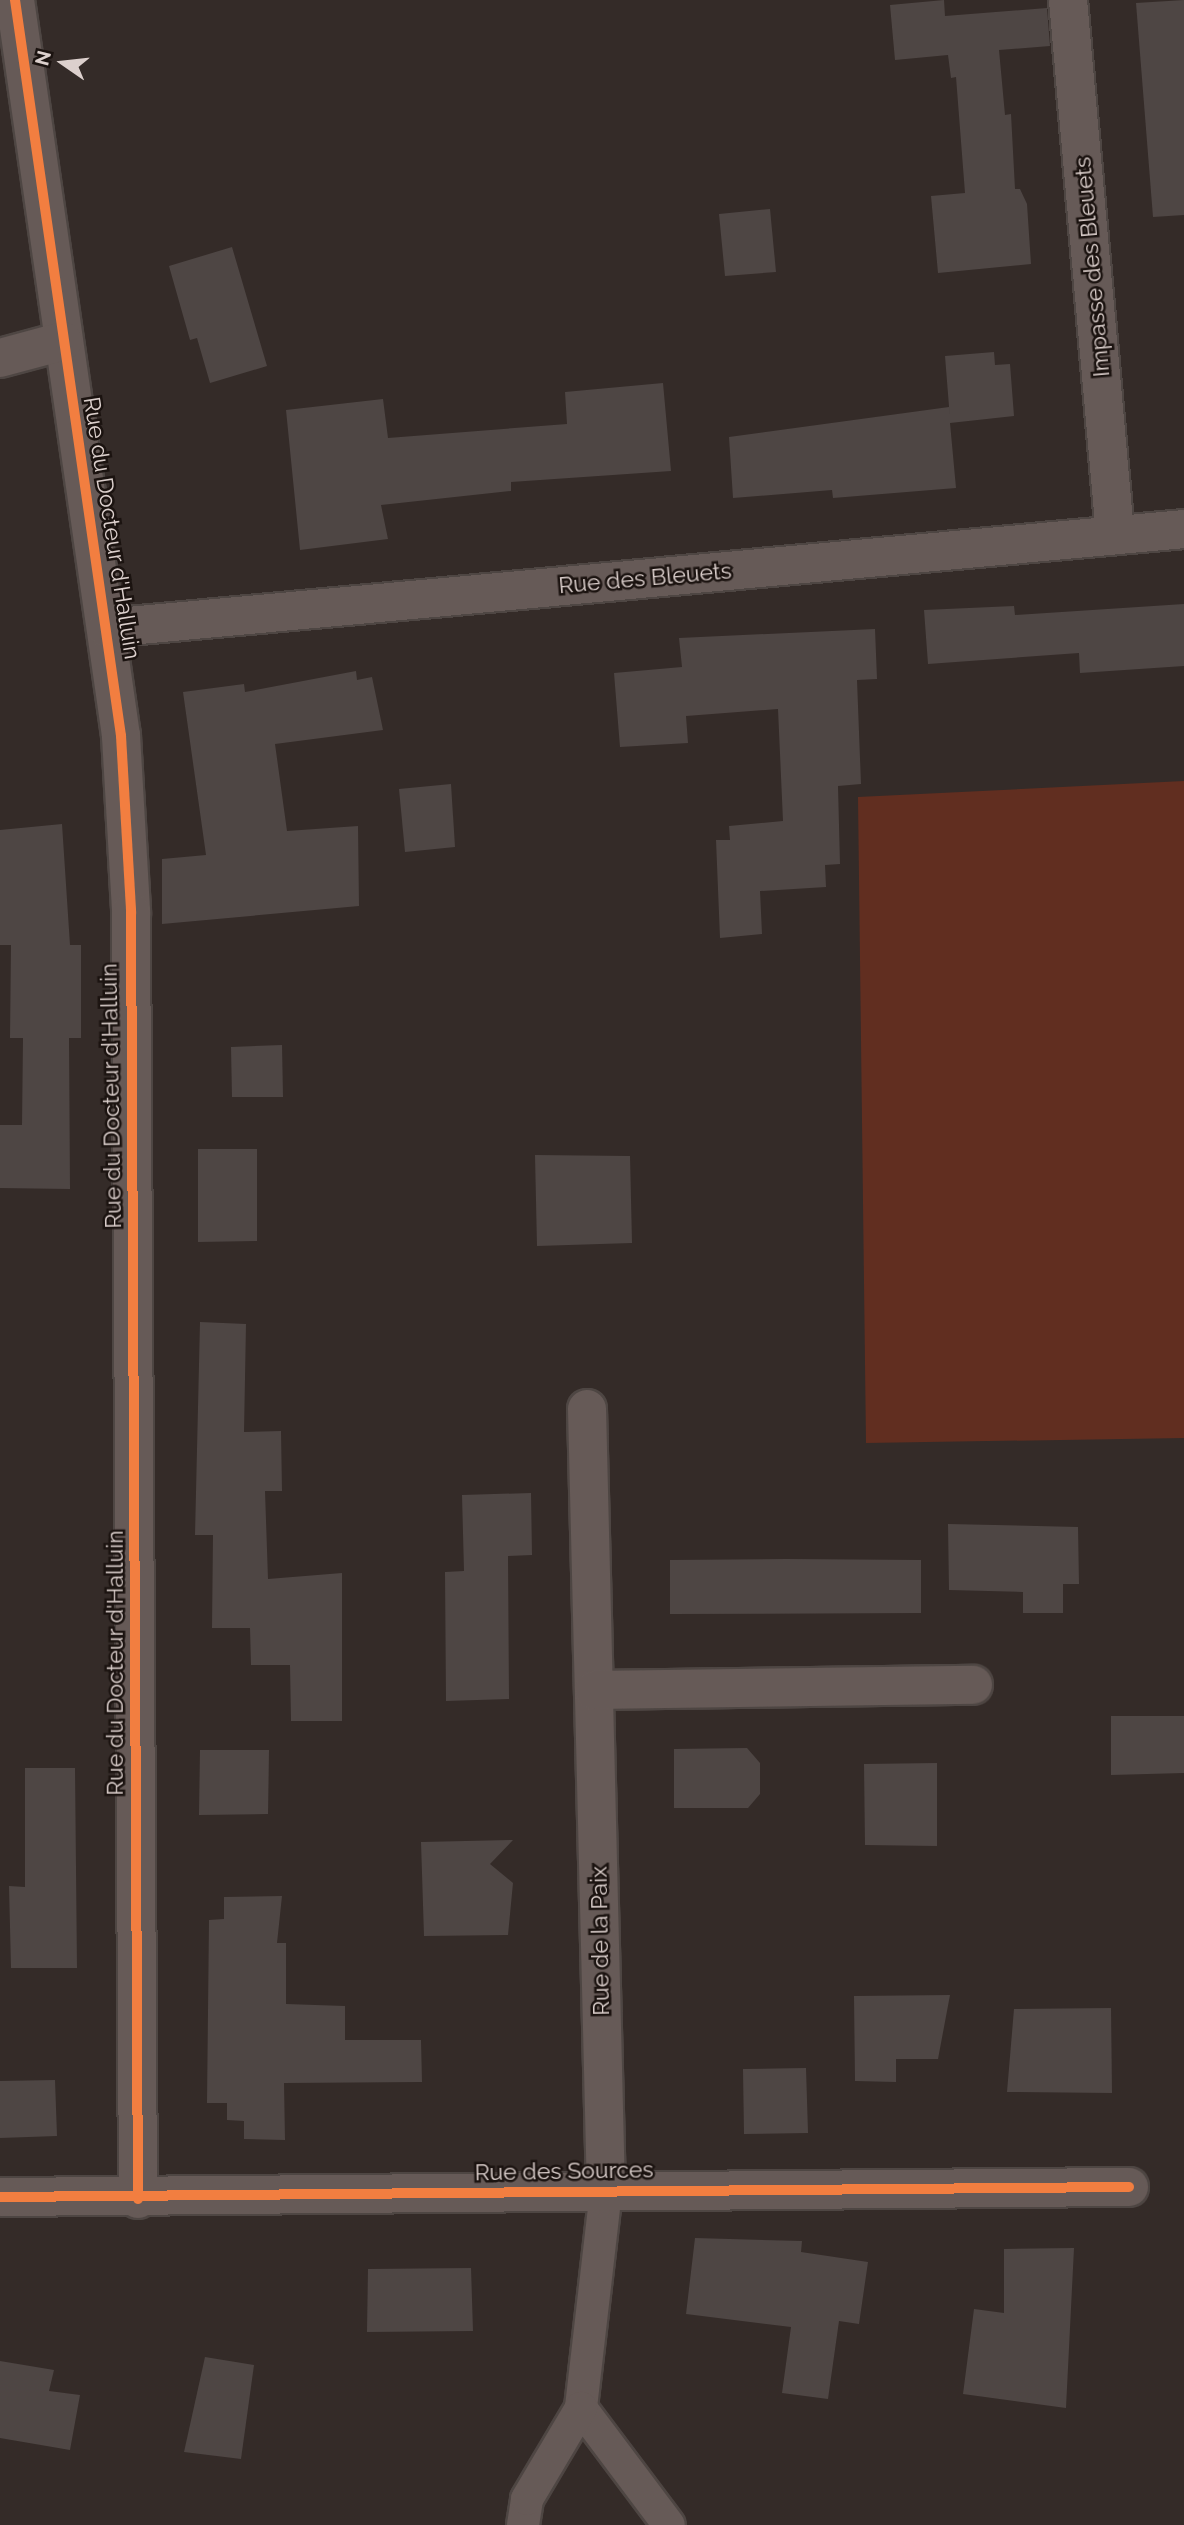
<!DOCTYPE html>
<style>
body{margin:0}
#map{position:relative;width:1184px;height:2525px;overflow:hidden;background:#342b28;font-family:Raleway,sans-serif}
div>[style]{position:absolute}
.green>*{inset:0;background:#612e20}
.building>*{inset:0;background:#4e4644}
.roads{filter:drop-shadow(2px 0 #4e4643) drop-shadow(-2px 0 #4e4643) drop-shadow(0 2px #4e4643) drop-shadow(0 -2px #4e4643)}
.lane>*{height:32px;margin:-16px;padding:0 16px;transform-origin:16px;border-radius:16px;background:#665a57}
.street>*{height:38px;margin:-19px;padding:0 19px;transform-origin:19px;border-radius:19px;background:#665a57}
.cycleway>*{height:10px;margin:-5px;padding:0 5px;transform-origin:5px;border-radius:5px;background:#f27e40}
span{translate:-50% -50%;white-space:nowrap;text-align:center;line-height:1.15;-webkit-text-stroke:5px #1b1310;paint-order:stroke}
.street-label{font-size:23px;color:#dcd0cd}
.north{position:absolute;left:28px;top:28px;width:70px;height:70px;-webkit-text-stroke:5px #1b1310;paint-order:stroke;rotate:284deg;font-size:19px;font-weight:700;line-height:28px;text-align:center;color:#dcd0cd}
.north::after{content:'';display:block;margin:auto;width:24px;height:32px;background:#dcd0cd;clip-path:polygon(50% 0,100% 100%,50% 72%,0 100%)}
</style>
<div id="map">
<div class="green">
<div style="clip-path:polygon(1184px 781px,1184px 1438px,866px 1443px,858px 797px)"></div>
</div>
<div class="building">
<div style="clip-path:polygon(944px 0,945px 16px,1047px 8px,1050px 46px,999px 50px,1005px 115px,1011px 114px,1015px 189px,1020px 189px,1027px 204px,1031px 264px,938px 273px,931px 196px,965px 193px,956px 77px,951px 78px,948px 55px,895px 60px,890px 5px)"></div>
<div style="clip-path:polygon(1184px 0,1184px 215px,1153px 217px,1136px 3px)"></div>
<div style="clip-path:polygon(770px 209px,776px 272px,725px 276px,719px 214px)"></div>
<div style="clip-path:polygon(232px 247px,267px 366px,210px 383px,197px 338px,190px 340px,169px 266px)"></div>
<div style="clip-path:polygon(994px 352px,995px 365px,1010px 364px,1014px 416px,950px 423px,956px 488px,833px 498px,832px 490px,733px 498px,729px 437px,949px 407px,950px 419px,945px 356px)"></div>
<div style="clip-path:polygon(663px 383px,671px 471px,511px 482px,511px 491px,381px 505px,388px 539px,300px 550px,286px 410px,383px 399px,388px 438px,567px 424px,565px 392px)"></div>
<div style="clip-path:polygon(1184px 604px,1184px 666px,1080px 673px,1079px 653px,928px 664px,924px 610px,1014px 606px,1015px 615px)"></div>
<div style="clip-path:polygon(875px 629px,877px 679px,857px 680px,861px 784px,838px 786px,840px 864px,825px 865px,826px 887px,760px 891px,762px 934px,720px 938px,716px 840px,730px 840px,729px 826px,783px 821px,778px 709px,686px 716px,688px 743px,620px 747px,614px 673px,682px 667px,679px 638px)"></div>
<div style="clip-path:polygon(356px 671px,357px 680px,372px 677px,383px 730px,275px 744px,287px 831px,358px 826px,359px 906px,162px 924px,162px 859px,206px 855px,183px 692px,244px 684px,245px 692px)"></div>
<div style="clip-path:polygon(451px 784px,455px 847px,405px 852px,399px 789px)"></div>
<div style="clip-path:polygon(62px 824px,70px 945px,81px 945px,81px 1038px,69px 1038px,70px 1189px,0 1188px,0 1125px,22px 1125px,23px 1038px,10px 1038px,11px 945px,0 945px,0 830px)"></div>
<div style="clip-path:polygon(282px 1045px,283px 1097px,232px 1097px,231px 1047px)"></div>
<div style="clip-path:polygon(198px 1149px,257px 1149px,257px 1241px,198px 1242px)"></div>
<div style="clip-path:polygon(535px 1155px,630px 1156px,632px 1243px,537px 1246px)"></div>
<div style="clip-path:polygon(200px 1322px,246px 1324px,244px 1432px,281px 1431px,282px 1491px,265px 1491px,268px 1579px,342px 1573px,342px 1721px,291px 1721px,290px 1665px,251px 1665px,250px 1628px,212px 1628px,213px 1535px,195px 1535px)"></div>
<div style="clip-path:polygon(531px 1493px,532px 1555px,508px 1556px,509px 1699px,446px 1701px,445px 1572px,464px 1571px,462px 1495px)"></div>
<div style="clip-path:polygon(948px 1524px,1078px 1527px,1079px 1584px,1063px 1584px,1063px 1613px,1023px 1613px,1023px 1592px,949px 1590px)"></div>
<div style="clip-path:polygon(786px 1559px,921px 1560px,921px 1613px,670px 1614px,670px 1560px)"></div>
<div style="clip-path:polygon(1111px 1716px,1184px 1716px,1184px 1773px,1111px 1775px)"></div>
<div style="clip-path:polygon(747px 1748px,760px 1763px,760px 1794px,748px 1808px,674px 1808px,674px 1749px)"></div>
<div style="clip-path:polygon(200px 1750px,269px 1750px,268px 1814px,199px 1815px)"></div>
<div style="clip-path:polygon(937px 1763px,937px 1846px,865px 1845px,864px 1764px)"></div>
<div style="clip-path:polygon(25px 1768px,75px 1768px,77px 1968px,11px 1968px,9px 1886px,25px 1887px)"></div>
<div style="clip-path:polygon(513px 1840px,490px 1864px,513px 1883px,508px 1935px,424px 1936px,421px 1842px)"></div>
<div style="clip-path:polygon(282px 1896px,277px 1943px,286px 1943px,286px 2004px,345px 2006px,345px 2040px,421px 2040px,422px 2082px,284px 2083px,285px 2140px,244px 2139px,244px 2121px,227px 2120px,227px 2103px,207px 2103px,209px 1920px,224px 1919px,224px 1897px)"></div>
<div style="clip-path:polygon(950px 1995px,938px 2059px,896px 2059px,896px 2082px,855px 2081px,854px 1996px)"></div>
<div style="clip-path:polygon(1111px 2008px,1112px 2093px,1007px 2092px,1014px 2009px)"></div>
<div style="clip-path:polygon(806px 2068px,808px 2133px,744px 2134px,743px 2069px)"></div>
<div style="clip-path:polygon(55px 2080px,57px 2136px,0 2138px,0 2081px)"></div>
<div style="clip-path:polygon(695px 2238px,802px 2241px,801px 2252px,868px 2262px,859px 2324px,839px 2321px,828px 2399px,782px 2393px,791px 2327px,686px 2314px)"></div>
<div style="clip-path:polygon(1074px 2248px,1066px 2408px,963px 2394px,974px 2309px,1004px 2313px,1004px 2249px)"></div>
<div style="clip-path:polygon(471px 2268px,473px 2331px,367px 2332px,368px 2269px)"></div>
<div style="clip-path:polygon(205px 2357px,254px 2365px,241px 2459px,184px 2452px)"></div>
<div style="clip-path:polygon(0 2361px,54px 2370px,49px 2391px,80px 2395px,70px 2450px,0 2438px)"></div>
</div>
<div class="roads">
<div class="lane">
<div style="left:606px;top:2191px;width:218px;rotate:96.6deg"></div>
<div style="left:581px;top:2408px;width:146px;rotate:53.1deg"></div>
<div style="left:523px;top:2525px;width:26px;rotate:-81deg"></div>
<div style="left:527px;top:2499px;width:106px;rotate:-59.3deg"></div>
</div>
<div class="street">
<div style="left:15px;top:0;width:744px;rotate:81.8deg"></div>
<div style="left:121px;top:736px;width:176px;rotate:86.7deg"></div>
<div style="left:131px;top:912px;width:1287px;rotate:89.69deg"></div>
<div style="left:1068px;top:0;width:536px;rotate:84.97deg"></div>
<div style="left:0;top:358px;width:65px;rotate:-15.1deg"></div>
<div style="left:107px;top:628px;width:1082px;rotate:-5.25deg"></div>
<div style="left:587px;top:1409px;width:782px;rotate:88.61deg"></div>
<div style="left:594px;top:1690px;width:379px;rotate:-0.8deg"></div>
<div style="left:0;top:2197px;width:1129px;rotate:-0.51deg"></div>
</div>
</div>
<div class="cycleway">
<div style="left:15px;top:0;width:744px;rotate:81.8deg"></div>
<div style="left:121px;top:736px;width:176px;rotate:86.7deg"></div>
<div style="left:131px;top:912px;width:1287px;rotate:89.69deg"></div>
<div style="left:0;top:2197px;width:1129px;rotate:-0.51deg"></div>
</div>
<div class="street-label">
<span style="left:1092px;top:267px;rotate:-95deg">Impasse des Bleuets</span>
<span style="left:112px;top:528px;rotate:81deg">Rue du Docteur d'Halluin</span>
<span style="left:645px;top:578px;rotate:-5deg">Rue des Bleuets</span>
<span style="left:111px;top:1096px;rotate:-91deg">Rue du Docteur d'Halluin</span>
<span style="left:115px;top:1663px;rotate:-90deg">Rue du Docteur d'Halluin</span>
<span style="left:600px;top:1941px;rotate:-91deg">Rue de la Paix</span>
<span style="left:564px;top:2171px;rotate:-1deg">Rue des Sources</span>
</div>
<div class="north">N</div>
</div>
